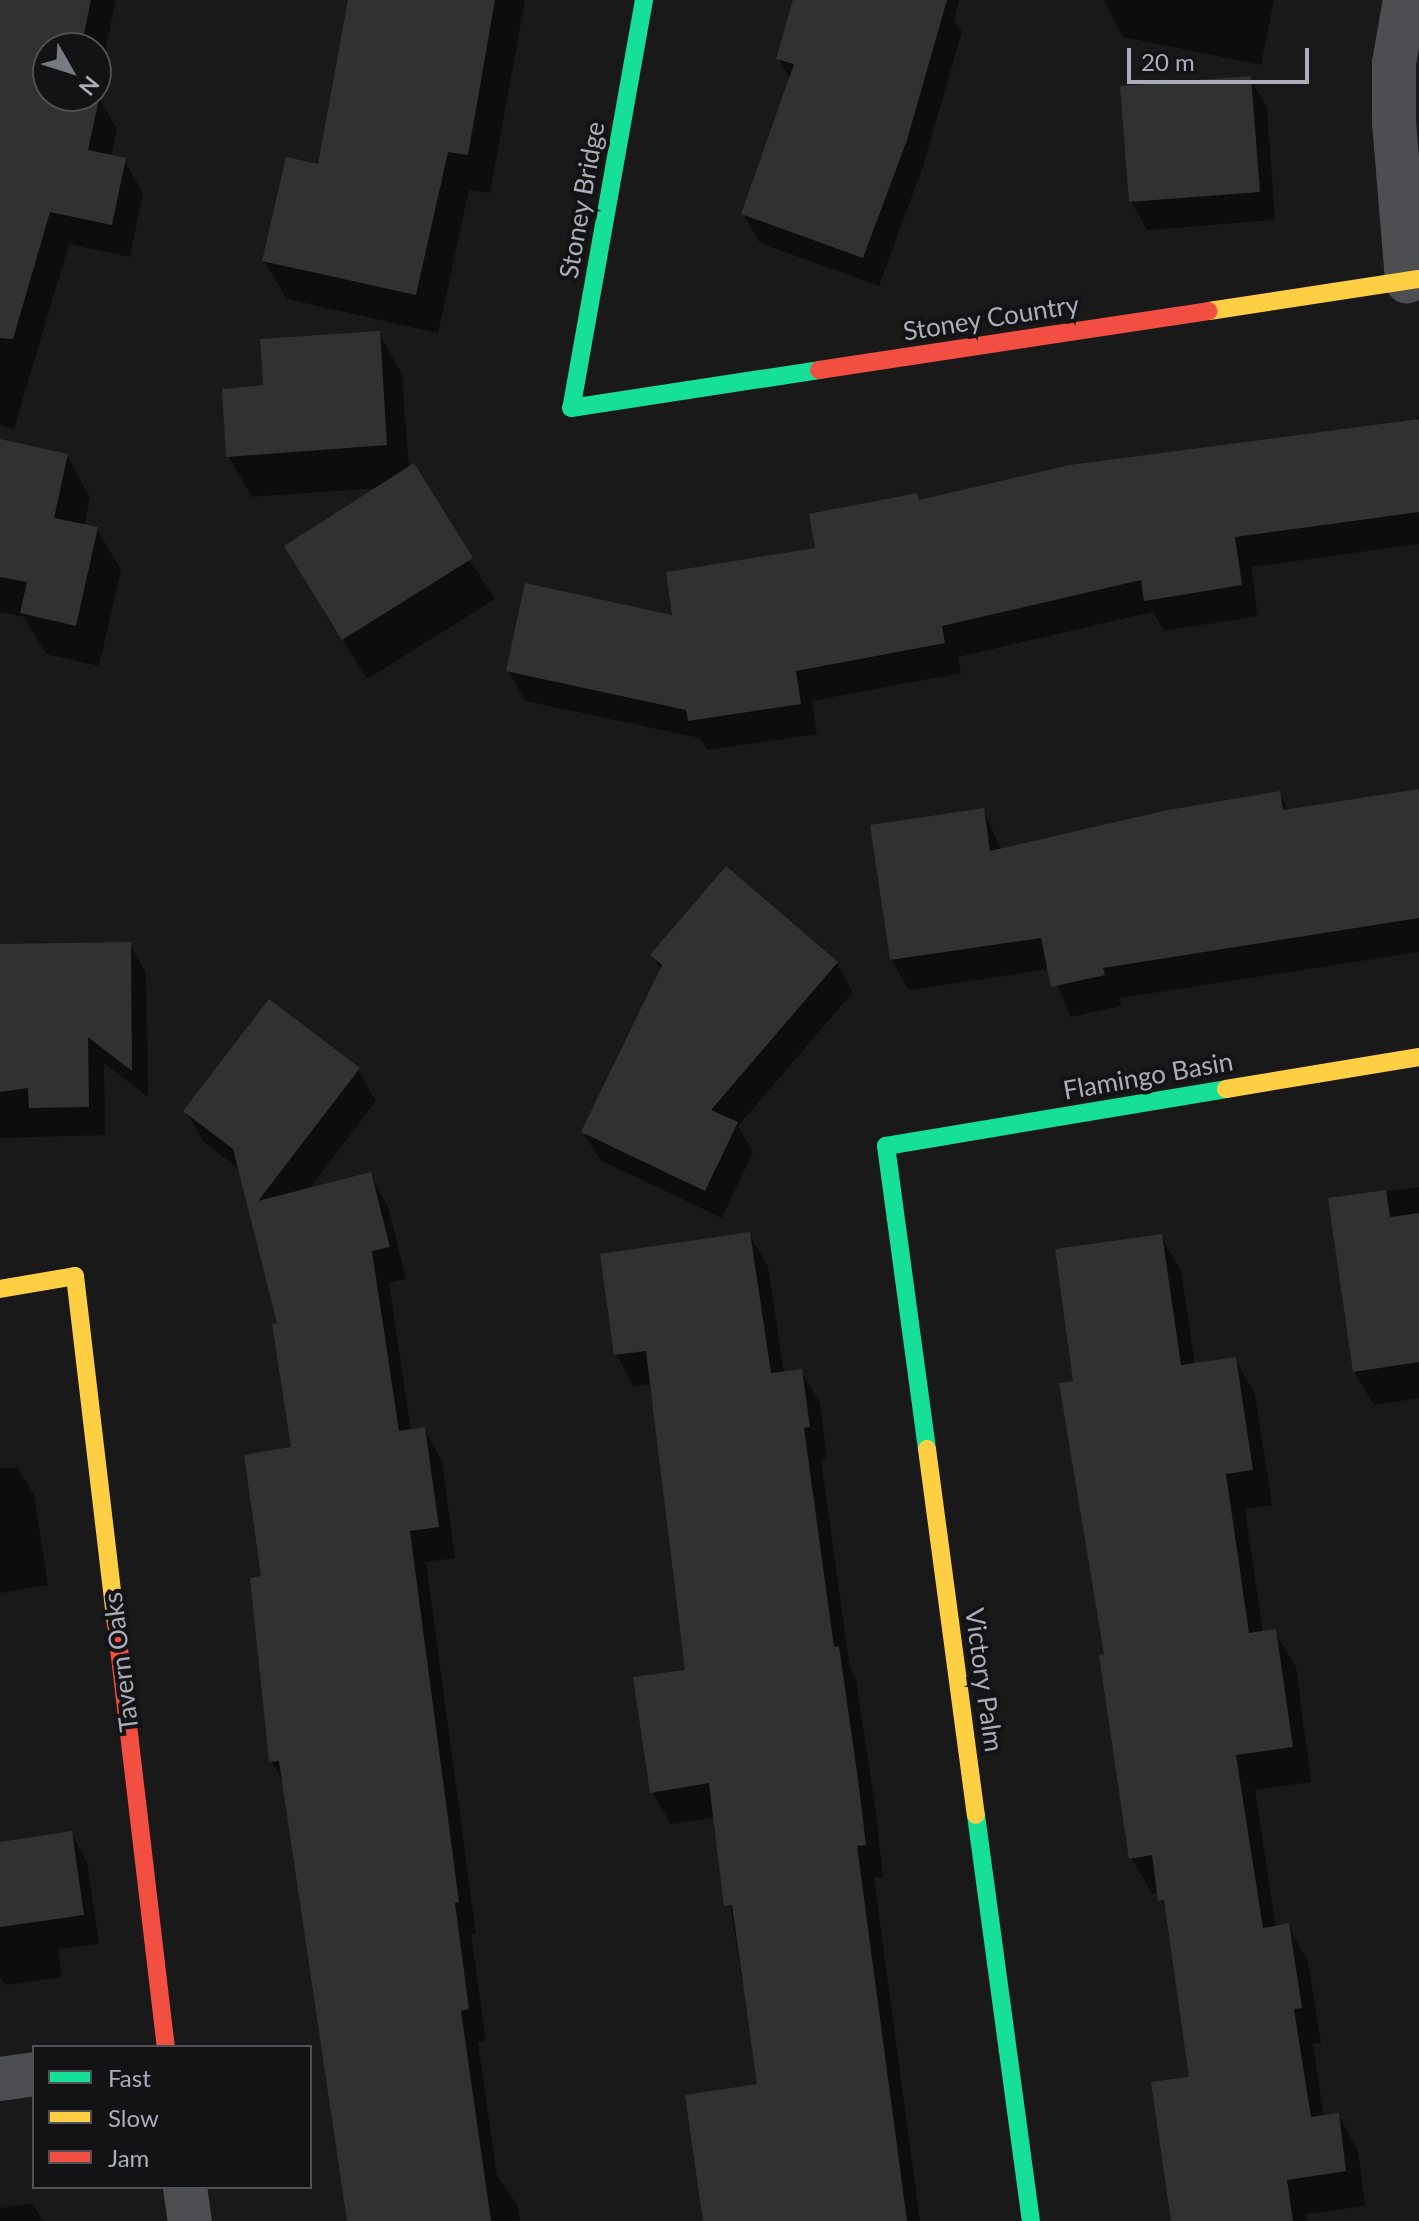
<!DOCTYPE html>
<style>
body{margin:0}
#map{position:relative;width:1419px;height:2221px;overflow:hidden;background:#191919;font-family:Lato,sans-serif}
div>[style]{position:absolute}
.shadow>*{inset:0;background:#0007}
.building>*{inset:0;background:#313131}
.street>*{height:44px;margin:-22px;padding:0 22px;transform-origin:22px;border-radius:22px;background:#4d4e52}
.fast>*{height:18px;margin:-9px;padding:0 9px;transform-origin:9px;border-radius:9px;background:#16e098}
.slow>*{height:18px;margin:-9px;padding:0 9px;transform-origin:9px;border-radius:9px;background:#ffcf43}
.jam>*{height:18px;margin:-9px;padding:0 9px;transform-origin:9px;border-radius:9px;background:#f24e42}
span{translate:-50% -50%;white-space:nowrap;text-align:center;line-height:1.15;-webkit-text-stroke:8px #131315;paint-order:stroke}
.street-label{font-size:26px;color:#abaeb9}
.legend{position:absolute;left:32px;top:2045px;width:280px;height:144px;box-sizing:border-box;background:#131315;border:2px solid #505157;margin:0;padding:10px 14px;list-style:none;font-size:24px;color:#abaeb9}
.legend li{display:flex;align-items:center;gap:16px;height:40px}
.legend b{width:40px;border:2px solid #505157}
.north{position:absolute;left:32px;top:32px;width:80px;height:80px;box-sizing:border-box;background:#131315;border:2px solid #505157;border-radius:50%;rotate:129deg;font-size:22px;font-weight:700;line-height:32px;text-align:center;color:#abaeb9}
.north::after{content:'';display:block;margin:auto;width:28px;height:36px;background:#787a81;clip-path:polygon(50% 0,100% 100%,50% 72%,0 100%)}
.scale{position:absolute;left:1127px;top:48px;width:182px;height:36px;box-sizing:border-box;border:4px solid #abaeb9;border-top:0;padding-left:10px;font-size:24px;line-height:28px;white-space:nowrap;color:#abaeb9;-webkit-text-stroke:6px #131315;paint-order:stroke}
</style>
<div id="map">
<div class="shadow">
<div style="clip-path:polygon(0 0,116px 0,96px 93px,96px 48px,48px 48px,48px 96px,98px 96px,117px 129px,111px 157px,124px 160px,143px 193px,130px 257px,69px 244px,14px 429px,0 425px)"></div>
<div style="clip-path:polygon(350px 0,525px 0,490px 193px,469px 190px,438px 333px,287px 299px,264px 261px,320px 166px)"></div>
<div style="clip-path:polygon(795px 0,959px 0,954px 20px,962px 32px,922px 169px,879px 286px,760px 243px,743px 214px,791px 80px,779px 59px)"></div>
<div style="clip-path:polygon(1104px 0,1274px 0,1261px 65px,1123px 37px)"></div>
<div style="clip-path:polygon(1250px 78px,1267px 107px,1275px 220px,1147px 230px,1131px 201px)"></div>
<div style="clip-path:polygon(379px 333px,402px 374px,409px 469px,495px 599px,367px 679px,310px 587px,379px 488px,252px 497px,228px 456px,265px 387px)"></div>
<div style="clip-path:polygon(1419px 416px,1419px 544px,1251px 567px,1258px 616px,1164px 631px,1153px 612px,958px 657px,961px 673px,812px 701px,817px 734px,707px 750px,700px 738px,525px 701px,508px 670px,675px 618px,818px 550px,916px 495px,920px 501px,1414px 421px)"></div>
<div style="clip-path:polygon(0 441px,67px 456px,90px 497px,84px 526px,97px 529px,121px 570px,99px 666px,46px 654px,24px 617px,0 612px)"></div>
<div style="clip-path:polygon(1419px 791px,1419px 952px,1120px 998px,1121px 1006px,1071px 1017px,1050px 969px,909px 990px,892px 960px,983px 810px,1002px 851px,1279px 793px,1289px 811px)"></div>
<div style="clip-path:polygon(727px 869px,837px 964px,853px 992px,738px 1126px,753px 1152px,722px 1218px,600px 1160px,583px 1132px,661px 971px,652px 955px)"></div>
<div style="clip-path:polygon(130px 944px,146px 973px,148px 1097px,104px 1063px,105px 1135px,0 1138px,0 970px)"></div>
<div style="clip-path:polygon(358px 1070px,376px 1101px,308px 1191px,370px 1175px,388px 1206px,406px 1279px,389px 1283px,411px 1431px,424px 1429px,442px 1461px,455px 1558px,426px 1562px,476px 1934px,471px 1934px,486px 2041px,478px 2042px,497px 2176px,518px 2206px,520px 2221px,349px 2221px,284px 1784px,271px 1761px,263px 1704px,268px 1703px,264px 1578px,293px 1449px,280px 1324px,241px 1171px,204px 1142px,186px 1111px)"></div>
<div style="clip-path:polygon(1419px 1187px,1419px 1398px,1374px 1405px,1354px 1372px,1331px 1199px)"></div>
<div style="clip-path:polygon(749px 1234px,768px 1266px,784px 1373px,801px 1371px,820px 1403px,827px 1459px,821px 1460px,850px 1669px,856px 1680px,876px 1812px,883px 1877px,874px 1878px,920px 2221px,715px 2221px,759px 2085px,716px 1817px,671px 1824px,652px 1792px,687px 1671px,652px 1384px,634px 1387px,616px 1354px)"></div>
<div style="clip-path:polygon(1161px 1236px,1181px 1271px,1195px 1365px,1235px 1359px,1255px 1394px,1272px 1505px,1245px 1509px,1263px 1633px,1275px 1632px,1296px 1667px,1311px 1782px,1255px 1790px,1276px 1928px,1288px 1926px,1308px 1961px,1321px 2043px,1313px 2044px,1324px 2117px,1338px 2115px,1358px 2150px,1365px 2206px,1306px 2214px,1307px 2221px,1176px 2221px,1191px 2079px,1168px 1914px,1159px 1892px,1152px 1893px,1131px 1858px,1076px 1383px)"></div>
<div style="clip-path:polygon(17px 1467px,34px 1495px,48px 1585px,0 1593px,0 1469px)"></div>
<div style="clip-path:polygon(71px 1833px,87px 1862px,99px 1944px,58px 1949px,62px 1977px,5px 1985px,0 1977px,0 1844px)"></div>
<div style="clip-path:polygon(32px 2203px,43px 2221px,0 2221px,0 2208px)"></div>
</div>
<div class="building">
<div style="clip-path:polygon(0 0,91px 0,81px 48px,48px 48px,48px 96px,100px 94px,88px 150px,126px 158px,112px 225px,50px 212px,13px 339px,0 338px)"></div>
<div style="clip-path:polygon(348px 0,495px 0,468px 155px,448px 152px,416px 295px,262px 261px,286px 157px,318px 164px)"></div>
<div style="clip-path:polygon(793px 0,947px 0,907px 140px,863px 258px,741px 214px,794px 64px,776px 59px)"></div>
<div style="clip-path:polygon(1251px 76px,1260px 192px,1129px 202px,1120px 86px)"></div>
<div style="clip-path:polygon(380px 331px,387px 445px,226px 457px,222px 389px,263px 385px,260px 339px)"></div>
<div style="clip-path:polygon(1419px 419px,1419px 512px,1235px 537px,1242px 585px,1144px 601px,1141px 580px,942px 626px,945px 643px,796px 671px,801px 704px,688px 721px,686px 710px,506px 671px,525px 583px,672px 615px,666px 572px,815px 548px,809px 514px,917px 493px,919px 500px,1070px 465px)"></div>
<div style="clip-path:polygon(0 439px,68px 454px,54px 518px,98px 527px,76px 626px,20px 613px,27px 582px,0 577px)"></div>
<div style="clip-path:polygon(414px 463px,473px 558px,342px 640px,284px 546px)"></div>
<div style="clip-path:polygon(1419px 789px,1419px 918px,1103px 968px,1105px 975px,1051px 987px,1041px 938px,890px 960px,870px 825px,984px 808px,990px 851px,1163px 811px,1280px 791px,1283px 810px)"></div>
<div style="clip-path:polygon(726px 866px,838px 962px,711px 1110px,738px 1122px,705px 1191px,581px 1132px,662px 965px,650px 955px)"></div>
<div style="clip-path:polygon(131px 942px,132px 1071px,88px 1037px,89px 1107px,29px 1108px,28px 1088px,0 1092px,0 944px)"></div>
<div style="clip-path:polygon(269px 999px,360px 1068px,258px 1201px,371px 1172px,390px 1247px,372px 1251px,399px 1431px,425px 1427px,439px 1527px,410px 1531px,459px 1902px,455px 1903px,469px 2009px,461px 2011px,491px 2221px,347px 2221px,279px 1761px,269px 1762px,250px 1578px,261px 1576px,244px 1455px,291px 1447px,272px 1324px,277px 1323px,233px 1149px,183px 1111px)"></div>
<div style="clip-path:polygon(1386px 1190px,1390px 1217px,1419px 1213px,1419px 1362px,1353px 1372px,1328px 1198px)"></div>
<div style="clip-path:polygon(750px 1232px,771px 1373px,802px 1369px,810px 1427px,804px 1428px,834px 1647px,839px 1646px,858px 1779px,866px 1845px,857px 1846px,907px 2221px,703px 2221px,685px 2095px,757px 2084px,732px 1905px,724px 1906px,709px 1783px,650px 1793px,633px 1677px,685px 1670px,646px 1351px,614px 1355px,600px 1254px)"></div>
<div style="clip-path:polygon(1162px 1234px,1181px 1365px,1236px 1357px,1253px 1470px,1226px 1474px,1249px 1633px,1276px 1629px,1293px 1747px,1236px 1755px,1263px 1928px,1289px 1923px,1302px 2008px,1294px 2009px,1311px 2117px,1339px 2113px,1346px 2171px,1287px 2180px,1293px 2221px,1171px 2221px,1151px 2082px,1189px 2077px,1164px 1900px,1158px 1901px,1152px 1855px,1129px 1859px,1099px 1655px,1104px 1654px,1059px 1383px,1073px 1381px,1055px 1249px)"></div>
<div style="clip-path:polygon(72px 1831px,84px 1915px,0 1927px,0 1842px)"></div>
</div>
<div class="street">
<div style="left:1405px;top:0;width:64px;rotate:99.9deg"></div>
<div style="left:1394px;top:63px;width:59px;rotate:90deg"></div>
<div style="left:1394px;top:122px;width:160px;rotate:85.3deg"></div>
<div style="left:0;top:2079px;width:34px;rotate:-8deg"></div>
<div style="left:185px;top:2187px;width:34px;rotate:82deg"></div>
</div>
<div class="fast">
<div style="left:644px;top:0;width:414px;rotate:100.1deg"></div>
<div style="left:571px;top:408px;width:251px;rotate:-8.7deg"></div>
<div style="left:927px;top:1449px;width:306px;rotate:-97.7deg"></div>
<div style="left:886px;top:1146px;width:345px;rotate:-9.5deg"></div>
<div style="left:976px;top:1815px;width:410px;rotate:82.3deg"></div>
</div>
<div class="slow">
<div style="left:1209px;top:311px;width:212px;rotate:-8.7deg"></div>
<div style="left:1226px;top:1089px;width:196px;rotate:-9.4deg"></div>
<div style="left:0;top:1289px;width:76px;rotate:-9.8deg"></div>
<div style="left:75px;top:1276px;width:349px;rotate:83.3deg"></div>
<div style="left:927px;top:1449px;width:369px;rotate:82.4deg"></div>
</div>
<div class="jam">
<div style="left:819px;top:370px;width:394px;rotate:-8.6deg"></div>
<div style="left:116px;top:1623px;width:427px;rotate:83.3deg"></div>
</div>
<div class="street-label">
<span style="left:582px;top:200px;rotate:-80deg">Stoney Bridge</span>
<span style="left:991px;top:318px;rotate:-9deg">Stoney Country</span>
<span style="left:1148px;top:1076px;rotate:-10deg">Flamingo Basin</span>
<span style="left:121px;top:1662px;rotate:-97deg">Tavern Oaks</span>
<span style="left:984px;top:1680px;rotate:82deg">Victory Palm</span>
</div>
<ul class="legend">
<li><b style="height:10px;background:#16e098"></b>Fast</li>
<li><b style="height:10px;background:#ffcf43"></b>Slow</li>
<li><b style="height:10px;background:#f24e42"></b>Jam</li>
</ul>
<div class="north">N</div>
<div class="scale">20 m</div>
</div>
